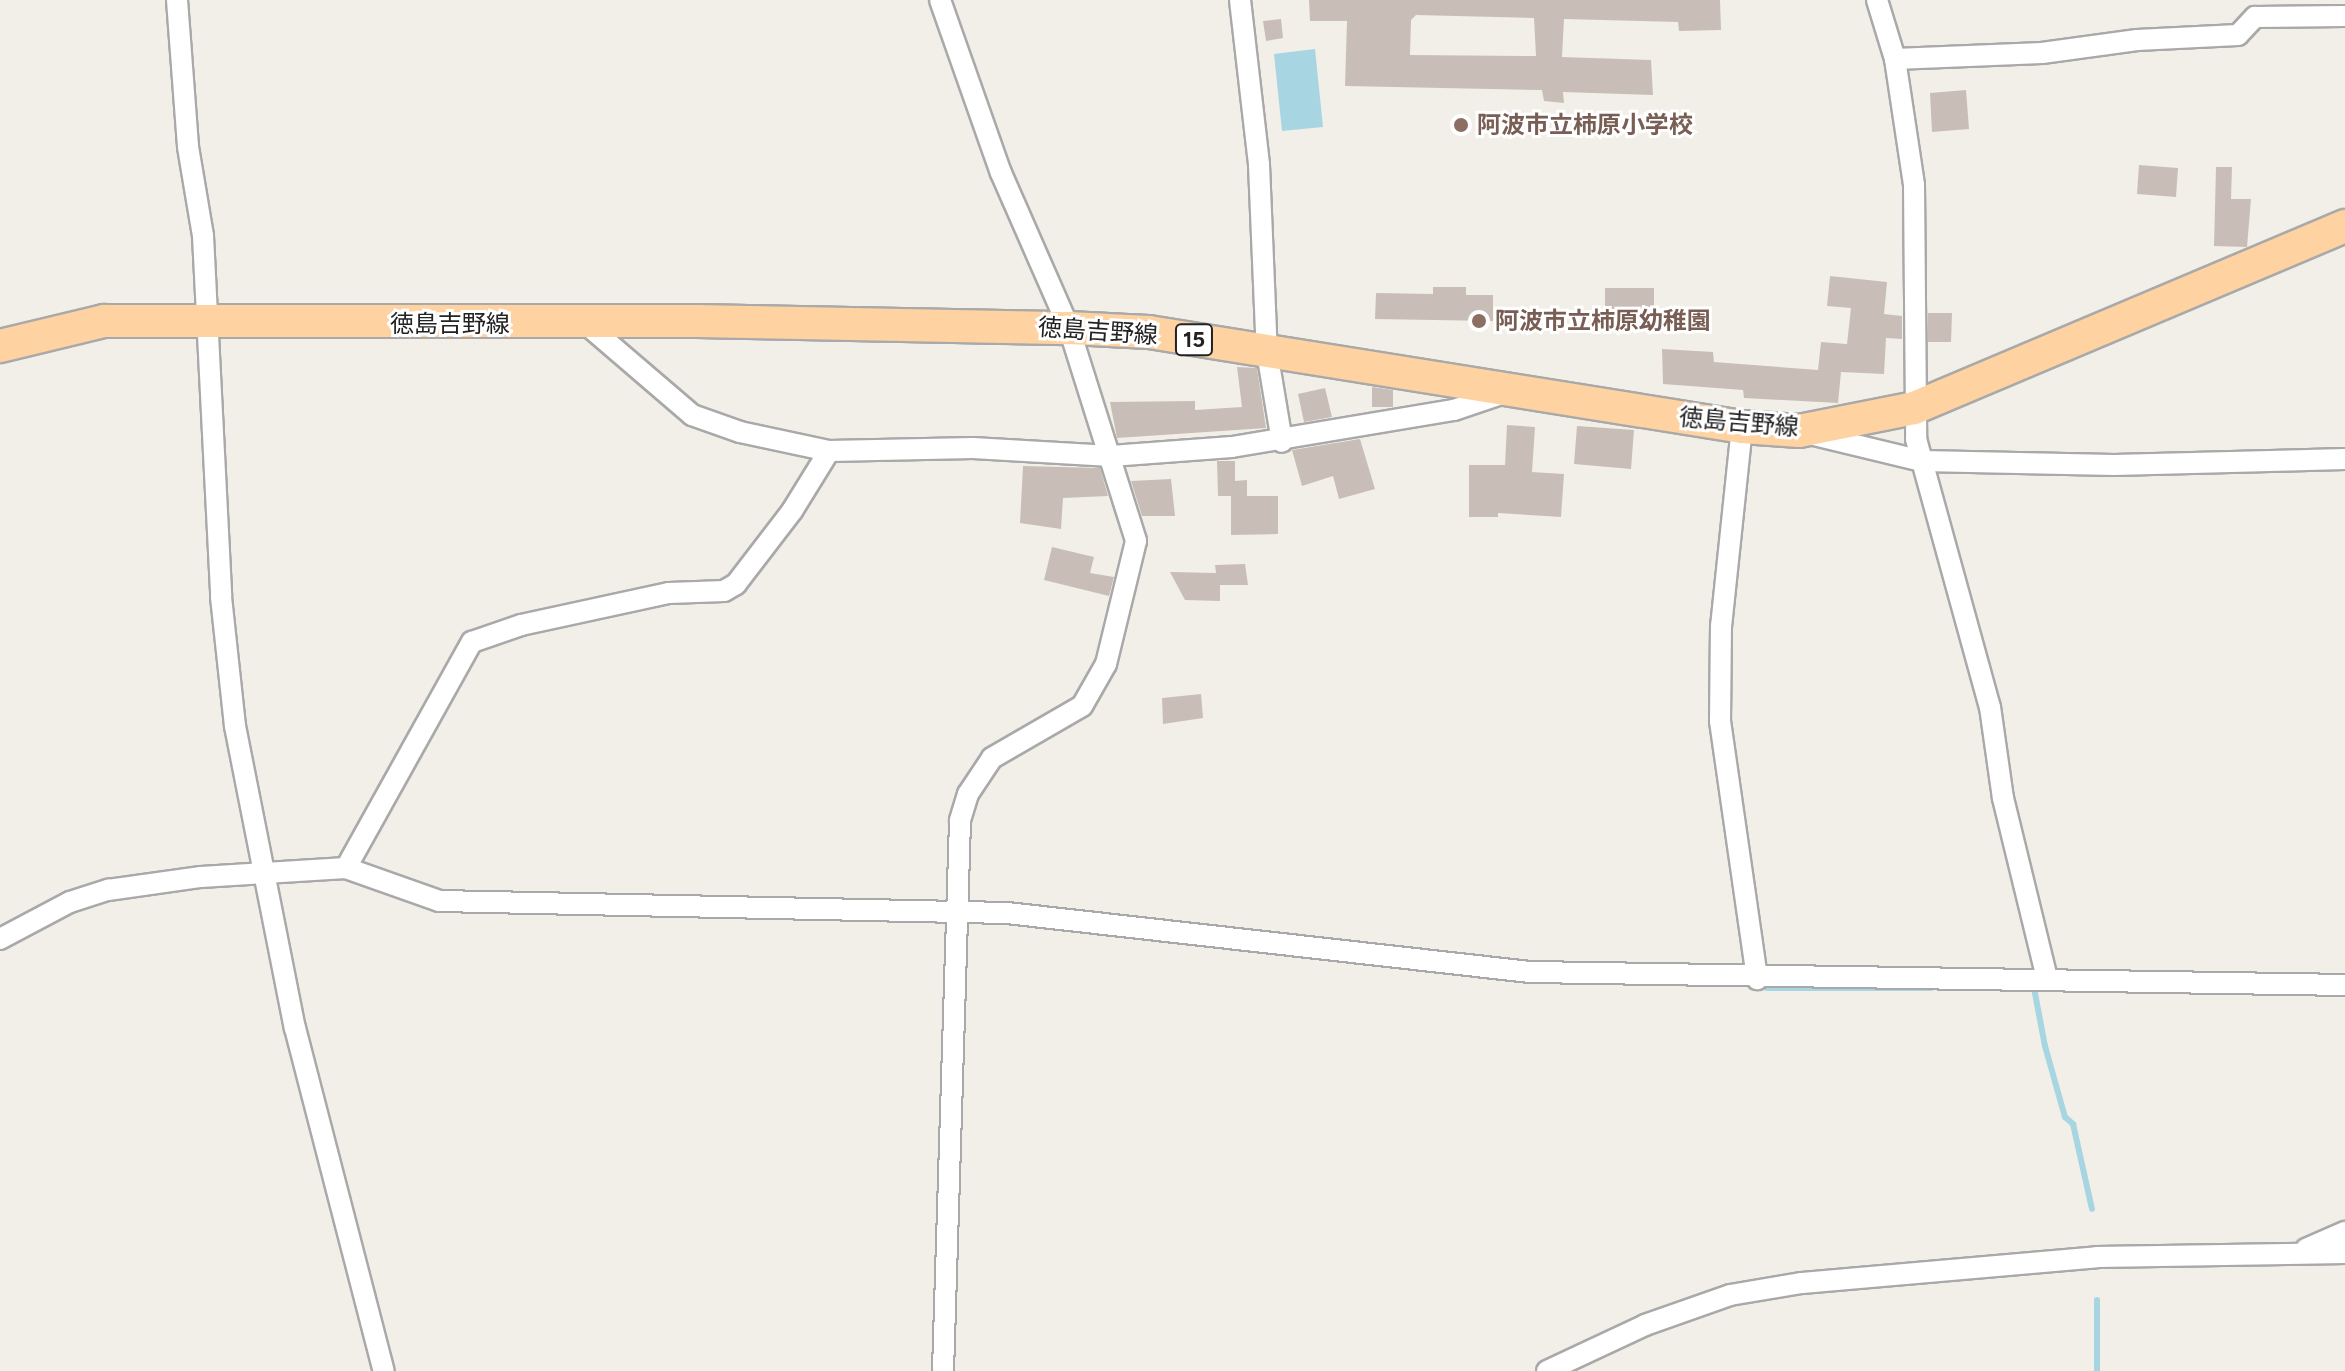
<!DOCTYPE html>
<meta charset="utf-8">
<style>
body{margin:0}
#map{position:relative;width:2345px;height:1371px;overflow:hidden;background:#f2efe8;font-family:Figtree,"Noto Sans JP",sans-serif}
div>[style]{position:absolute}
.water>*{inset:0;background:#a7d6e2}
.stream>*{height:6px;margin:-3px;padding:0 3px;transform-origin:3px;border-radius:3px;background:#a7d6e2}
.building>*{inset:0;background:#c8beb7}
.roads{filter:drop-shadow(2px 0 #a9a9a9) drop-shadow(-2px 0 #a9a9a9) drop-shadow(0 2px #a9a9a9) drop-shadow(0 -2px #a9a9a9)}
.minor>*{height:20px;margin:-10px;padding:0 10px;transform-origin:10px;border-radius:10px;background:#fff}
.primary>*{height:32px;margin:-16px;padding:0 16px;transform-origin:16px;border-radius:16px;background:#ffd3a1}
.dots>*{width:22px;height:22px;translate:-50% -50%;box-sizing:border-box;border:4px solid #fff;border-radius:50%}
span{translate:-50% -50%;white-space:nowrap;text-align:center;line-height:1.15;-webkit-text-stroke:6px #fff;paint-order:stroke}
.shield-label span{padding:2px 6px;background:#fff;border:2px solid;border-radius:6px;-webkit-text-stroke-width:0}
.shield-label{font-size:22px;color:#222;font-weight:700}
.education-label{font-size:24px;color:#785e54;font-weight:700}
.left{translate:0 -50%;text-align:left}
.street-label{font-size:24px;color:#222}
</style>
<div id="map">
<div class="water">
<div style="clip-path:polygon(1315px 49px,1323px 127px,1282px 131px,1274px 54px)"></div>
</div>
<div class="stream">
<div style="left:1767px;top:988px;width:164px"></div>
<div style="left:2034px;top:988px;width:59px;rotate:79.3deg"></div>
<div style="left:2045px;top:1046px;width:74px;rotate:74.3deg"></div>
<div style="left:2065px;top:1117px;width:11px;rotate:41deg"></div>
<div style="left:2073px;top:1124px;width:87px;rotate:77.4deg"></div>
<div style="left:2097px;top:1300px;width:71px;rotate:90deg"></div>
</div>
<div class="building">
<div style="clip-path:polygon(evenodd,1309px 0,1720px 0,1721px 30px,1679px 31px,1678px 22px,1564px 19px,1562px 57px,1651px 60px,1653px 95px,1563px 92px,1564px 103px,1544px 101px,1542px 90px,1345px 86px,1347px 21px,1310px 21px,1309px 0,1416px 15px,1534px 18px,1536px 56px,1410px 55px,1411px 20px,1416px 15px)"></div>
<div style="clip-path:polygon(1281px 19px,1283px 38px,1266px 41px,1263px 21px)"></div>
<div style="clip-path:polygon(1966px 90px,1969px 129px,1932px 132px,1930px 93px)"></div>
<div style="clip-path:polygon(2139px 165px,2178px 168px,2176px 197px,2137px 194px)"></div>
<div style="clip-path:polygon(2216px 167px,2232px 167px,2231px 199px,2251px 199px,2247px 247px,2214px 246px)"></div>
<div style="clip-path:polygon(1830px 276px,1887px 282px,1884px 314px,1902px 316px,1902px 339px,1886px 338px,1884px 374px,1841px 372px,1838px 403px,1744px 398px,1743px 390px,1663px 384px,1662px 349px,1713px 352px,1714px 362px,1818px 370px,1821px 342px,1847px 344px,1851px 308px,1827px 306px)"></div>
<div style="clip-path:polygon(1433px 287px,1466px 287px,1466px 295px,1493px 295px,1493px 321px,1375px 319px,1376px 293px,1433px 294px)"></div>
<div style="clip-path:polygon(1605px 288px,1654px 288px,1654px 320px,1605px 321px)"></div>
<div style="clip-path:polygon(1928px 313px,1952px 313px,1951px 342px,1928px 342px)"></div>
<div style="clip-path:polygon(1237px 367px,1257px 368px,1266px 428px,1117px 438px,1110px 402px,1195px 401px,1195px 410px,1242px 407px)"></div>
<div style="clip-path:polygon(1372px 387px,1393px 390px,1393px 407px,1372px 407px)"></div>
<div style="clip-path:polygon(1325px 388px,1332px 417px,1304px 422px,1298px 394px)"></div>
<div style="clip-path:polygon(1507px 425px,1535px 427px,1532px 472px,1564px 474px,1561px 517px,1498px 513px,1498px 517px,1469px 517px,1469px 465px,1505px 465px)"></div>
<div style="clip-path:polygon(1577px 426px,1634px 430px,1631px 469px,1574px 464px)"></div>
<div style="clip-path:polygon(1360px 439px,1375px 489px,1339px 499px,1333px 476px,1302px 486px,1292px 450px)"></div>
<div style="clip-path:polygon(1217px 461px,1235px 461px,1235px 481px,1247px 480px,1247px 496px,1278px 496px,1278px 534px,1231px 535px,1231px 496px,1218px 496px)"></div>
<div style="clip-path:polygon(1023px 466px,1100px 468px,1108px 496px,1063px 498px,1061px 529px,1020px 523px)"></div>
<div style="clip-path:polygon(1171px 479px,1175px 516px,1142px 516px,1131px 481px)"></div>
<div style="clip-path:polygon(1052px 547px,1094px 557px,1090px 573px,1114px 577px,1109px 596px,1044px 580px)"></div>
<div style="clip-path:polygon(1245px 564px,1248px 585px,1220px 585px,1220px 601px,1185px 600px,1170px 572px,1216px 573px,1215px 565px)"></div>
<div style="clip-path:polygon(1201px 694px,1203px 718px,1163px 724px,1162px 698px)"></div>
</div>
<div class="roads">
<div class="minor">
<div style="left:177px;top:0;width:147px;rotate:85.7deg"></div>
<div style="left:188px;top:147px;width:90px;rotate:80.4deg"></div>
<div style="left:203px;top:236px;width:361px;rotate:87.1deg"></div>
<div style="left:221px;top:597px;width:130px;rotate:83.8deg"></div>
<div style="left:235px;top:726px;width:308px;rotate:78.8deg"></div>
<div style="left:295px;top:1028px;width:354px;rotate:75.5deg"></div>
<div style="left:940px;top:0;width:183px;rotate:70.6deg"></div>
<div style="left:1001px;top:173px;width:169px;rotate:66.3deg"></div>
<div style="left:1069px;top:328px;width:223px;rotate:72.5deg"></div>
<div style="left:1136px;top:541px;width:127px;rotate:103.7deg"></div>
<div style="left:1106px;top:664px;width:48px;rotate:119.7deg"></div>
<div style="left:1082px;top:706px;width:104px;rotate:150deg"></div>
<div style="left:992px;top:758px;width:43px;rotate:123.7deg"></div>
<div style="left:968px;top:794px;width:28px;rotate:107deg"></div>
<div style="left:960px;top:821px;width:550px;rotate:91.77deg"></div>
<div style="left:1240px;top:0;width:166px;rotate:83.4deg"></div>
<div style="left:1259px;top:165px;width:187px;rotate:87.6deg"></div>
<div style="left:1267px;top:352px;width:91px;rotate:80.5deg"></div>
<div style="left:1877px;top:0;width:62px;rotate:73deg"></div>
<div style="left:1895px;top:59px;width:127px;rotate:81.4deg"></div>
<div style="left:1914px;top:185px;width:254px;rotate:89.5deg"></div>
<div style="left:1916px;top:439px;width:278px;rotate:74.6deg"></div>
<div style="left:1990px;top:707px;width:92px;rotate:81.9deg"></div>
<div style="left:2003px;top:798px;width:185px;rotate:76.3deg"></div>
<div style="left:1895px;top:59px;width:147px;rotate:-2.3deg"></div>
<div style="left:2042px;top:53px;width:96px;rotate:-7.8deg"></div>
<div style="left:2137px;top:40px;width:101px;rotate:-2.8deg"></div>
<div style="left:2238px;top:35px;width:25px;rotate:-47deg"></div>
<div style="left:2255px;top:17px;width:90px;rotate:-0.6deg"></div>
<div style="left:586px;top:324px;width:140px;rotate:40.6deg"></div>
<div style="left:692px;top:415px;width:51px;rotate:19.5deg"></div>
<div style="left:740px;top:432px;width:91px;rotate:12.1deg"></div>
<div style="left:829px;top:451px;width:144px;rotate:-1.2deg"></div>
<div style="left:973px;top:448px;width:138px;rotate:3.3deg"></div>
<div style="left:1111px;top:456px;width:121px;rotate:-4.3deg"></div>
<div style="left:1232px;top:447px;width:225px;rotate:-9.5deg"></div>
<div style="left:1454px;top:410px;width:53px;rotate:-18.8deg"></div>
<div style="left:1742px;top:427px;width:200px;rotate:96deg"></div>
<div style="left:1721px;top:626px;width:95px;rotate:90.6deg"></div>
<div style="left:1720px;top:721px;width:261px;rotate:81.8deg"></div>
<div style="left:1810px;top:434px;width:115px;rotate:13.6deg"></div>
<div style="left:1922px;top:461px;width:192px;rotate:1.2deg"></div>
<div style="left:2114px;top:465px;width:231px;rotate:-1.5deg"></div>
<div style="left:346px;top:868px;width:259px;rotate:-60.9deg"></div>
<div style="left:472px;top:642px;width:52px;rotate:-19.1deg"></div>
<div style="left:521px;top:625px;width:151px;rotate:-12.2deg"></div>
<div style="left:669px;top:593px;width:55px;rotate:-2.1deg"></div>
<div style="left:724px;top:591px;width:14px;rotate:-30deg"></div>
<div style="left:736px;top:584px;width:92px;rotate:-52.5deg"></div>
<div style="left:792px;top:511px;width:70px;rotate:-58.3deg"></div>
<div style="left:0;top:939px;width:79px;rotate:-27.9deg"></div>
<div style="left:70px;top:902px;width:40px;rotate:-18deg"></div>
<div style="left:108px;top:890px;width:94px;rotate:-8deg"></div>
<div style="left:201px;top:877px;width:145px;rotate:-3.6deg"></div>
<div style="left:346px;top:868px;width:99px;rotate:19.5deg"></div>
<div style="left:439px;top:901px;width:568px;rotate:1.21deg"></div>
<div style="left:1007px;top:913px;width:526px;rotate:6.44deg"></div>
<div style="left:1530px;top:972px;width:815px;rotate:0.91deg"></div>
<div style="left:2306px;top:1249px;width:43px;rotate:-23.6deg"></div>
<div style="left:1547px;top:1371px;width:108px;rotate:-25.1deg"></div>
<div style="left:1645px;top:1325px;width:90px;rotate:-19.4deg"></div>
<div style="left:1730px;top:1295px;width:73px;rotate:-9.5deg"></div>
<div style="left:1802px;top:1283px;width:296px;rotate:-5deg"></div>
<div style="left:2097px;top:1257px;width:248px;rotate:-0.9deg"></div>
</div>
<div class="primary">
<div style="left:0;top:346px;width:107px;rotate:-13.5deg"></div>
<div style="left:104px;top:321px;width:593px"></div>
<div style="left:697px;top:321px;width:372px;rotate:1.1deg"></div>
<div style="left:1069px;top:328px;width:80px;rotate:2.9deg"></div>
<div style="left:1149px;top:332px;width:601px;rotate:9.1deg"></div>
<div style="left:1742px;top:427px;width:57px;rotate:4deg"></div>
<div style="left:1799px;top:431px;width:117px;rotate:-11.3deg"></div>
<div style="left:1914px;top:408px;width:468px;rotate:-22.9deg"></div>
</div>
</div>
<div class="dots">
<div style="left:1461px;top:125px;background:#8d6e63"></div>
<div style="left:1479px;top:321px;background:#8d6e63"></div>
</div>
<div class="shield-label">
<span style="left:1194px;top:340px">15</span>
</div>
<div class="education-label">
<span class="left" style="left:1477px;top:125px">阿波市立柿原小学校</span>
<span class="left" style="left:1495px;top:321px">阿波市立柿原幼稚園</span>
</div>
<div class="street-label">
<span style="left:450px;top:324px">徳島吉野線</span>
<span style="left:1098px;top:331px;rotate:4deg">徳島吉野線</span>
<span style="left:1739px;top:422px;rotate:5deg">徳島吉野線</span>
</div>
</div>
